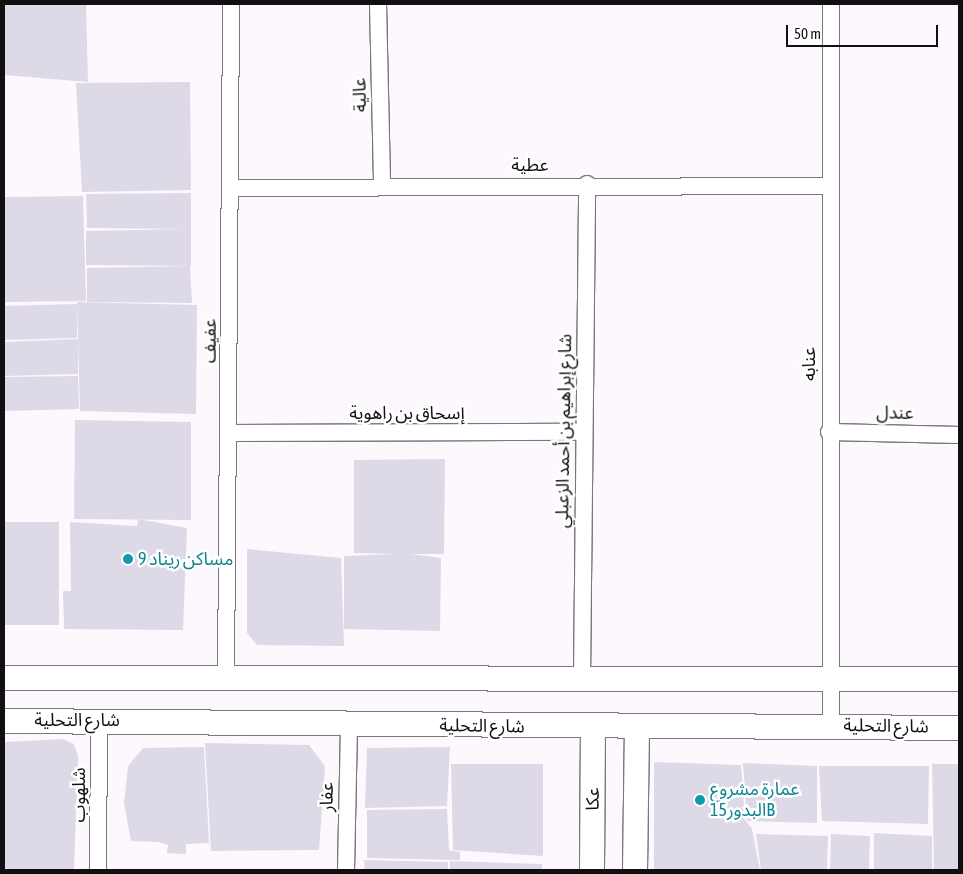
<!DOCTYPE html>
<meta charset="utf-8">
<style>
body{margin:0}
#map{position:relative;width:963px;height:874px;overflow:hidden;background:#fdf8fe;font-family:"Asap Condensed","Noto Sans Arabic",sans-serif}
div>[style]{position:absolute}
.building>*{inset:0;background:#ddd9e6}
.roads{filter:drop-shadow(1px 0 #7c757f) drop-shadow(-1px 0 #7c757f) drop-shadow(0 1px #7c757f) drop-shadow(0 -1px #7c757f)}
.street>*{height:16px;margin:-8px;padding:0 8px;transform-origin:8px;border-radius:8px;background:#fff}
.secondary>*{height:24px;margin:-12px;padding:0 12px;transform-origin:12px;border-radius:12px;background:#fff}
.dots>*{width:14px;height:14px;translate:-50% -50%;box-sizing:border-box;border:2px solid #fff;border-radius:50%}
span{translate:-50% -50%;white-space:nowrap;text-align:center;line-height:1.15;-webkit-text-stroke:5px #fff;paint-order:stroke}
.street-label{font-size:18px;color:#120f12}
.culture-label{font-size:18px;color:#0d838f}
.left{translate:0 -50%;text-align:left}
.frame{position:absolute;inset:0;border:5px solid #120f12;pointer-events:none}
.scale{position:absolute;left:786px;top:25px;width:152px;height:22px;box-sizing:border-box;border:2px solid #120f12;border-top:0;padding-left:6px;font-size:15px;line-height:18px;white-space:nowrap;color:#120f12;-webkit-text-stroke:4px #fff;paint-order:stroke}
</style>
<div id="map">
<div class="building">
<div style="clip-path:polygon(4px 4px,86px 4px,88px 82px,4px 75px)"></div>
<div style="clip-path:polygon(190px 82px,191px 190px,82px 192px,76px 83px)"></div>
<div style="clip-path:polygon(191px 193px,191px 266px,86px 265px,86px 231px,185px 229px,87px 228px,86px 194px)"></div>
<div style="clip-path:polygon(83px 196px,86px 301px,4px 302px,4px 197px)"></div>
<div style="clip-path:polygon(190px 266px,192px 303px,87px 302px,87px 268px)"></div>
<div style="clip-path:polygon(77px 302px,197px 305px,196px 414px,80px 411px)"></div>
<div style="clip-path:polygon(77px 304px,77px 338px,4px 340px,4px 306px)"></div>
<div style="clip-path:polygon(78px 339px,78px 374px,4px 376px,4px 342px)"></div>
<div style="clip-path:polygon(78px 376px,79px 409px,4px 411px,4px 377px)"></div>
<div style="clip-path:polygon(75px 420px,191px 422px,191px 520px,74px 519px)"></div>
<div style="clip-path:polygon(445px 459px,444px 554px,411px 554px,441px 558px,440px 631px,344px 629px,344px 556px,396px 554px,354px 553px,354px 460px)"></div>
<div style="clip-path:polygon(138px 519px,187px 528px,183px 630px,64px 629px,63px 591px,71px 591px,70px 522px,137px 526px)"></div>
<div style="clip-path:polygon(4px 522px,59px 522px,59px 625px,4px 625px)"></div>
<div style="clip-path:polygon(247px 549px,341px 558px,344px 646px,257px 645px,247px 633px)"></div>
<div style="clip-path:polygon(63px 739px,74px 744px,78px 756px,74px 870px,4px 870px,4px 742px)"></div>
<div style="clip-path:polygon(205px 743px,309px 745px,325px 766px,319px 850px,211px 851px)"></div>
<div style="clip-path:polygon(204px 747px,209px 843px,186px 844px,186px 854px,167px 853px,168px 845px,158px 842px,131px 841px,124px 803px,128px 766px,143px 748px)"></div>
<div style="clip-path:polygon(450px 747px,447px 806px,365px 808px,367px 748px)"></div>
<div style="clip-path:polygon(654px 762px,741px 765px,745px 820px,752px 829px,760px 870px,654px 870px)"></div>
<div style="clip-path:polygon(743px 763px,817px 766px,817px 823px,747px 821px)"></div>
<div style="clip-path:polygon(451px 764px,543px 764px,543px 856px,453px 850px)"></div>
<div style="clip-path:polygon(932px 764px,959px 764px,959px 870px,934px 870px)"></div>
<div style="clip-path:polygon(819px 766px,929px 766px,928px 824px,822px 821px)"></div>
<div style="clip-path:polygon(447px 809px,449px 850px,460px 852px,460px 860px,367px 858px,367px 810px)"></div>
<div style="clip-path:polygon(874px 833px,932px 836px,932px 870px,874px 870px)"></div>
<div style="clip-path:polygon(756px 834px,828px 836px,827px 870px,761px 870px)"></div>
<div style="clip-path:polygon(831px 834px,870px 836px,869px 870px,830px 870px)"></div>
<div style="clip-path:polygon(364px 860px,448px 862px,448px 870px,365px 870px)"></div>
<div style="clip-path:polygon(450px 861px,542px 864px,542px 870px,450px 870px)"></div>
</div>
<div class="roads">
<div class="street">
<div style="left:378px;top:4px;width:182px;rotate:88.7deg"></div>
<div style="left:230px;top:188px;width:600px;rotate:-0.19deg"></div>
<div style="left:829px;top:432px;width:130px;rotate:1.3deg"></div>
<div style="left:229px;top:433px;width:355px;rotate:-0.2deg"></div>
<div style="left:226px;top:678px;width:674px;rotate:-89.57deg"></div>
<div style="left:582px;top:679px;width:495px;rotate:-89.4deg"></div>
<div style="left:831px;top:725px;width:721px;rotate:-90deg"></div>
<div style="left:98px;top:870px;width:150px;rotate:-89.6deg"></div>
<div style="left:346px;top:870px;width:145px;rotate:-88.8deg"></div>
</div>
<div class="secondary">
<div style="left:4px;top:678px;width:955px;rotate:0.06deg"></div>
<div style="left:4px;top:721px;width:955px;rotate:0.42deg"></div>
<div style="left:592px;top:870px;width:142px;rotate:-89.6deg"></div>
<div style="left:635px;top:870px;width:142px;rotate:-89.2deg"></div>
</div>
</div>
<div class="dots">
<div style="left:128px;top:559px;background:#0f9aa8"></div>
<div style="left:700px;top:800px;background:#0f9aa8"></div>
</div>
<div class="street-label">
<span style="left:360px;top:95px;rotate:-91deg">عالية</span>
<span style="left:530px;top:165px">عطية</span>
<span style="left:210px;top:341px;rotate:-90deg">عفيف</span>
<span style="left:809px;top:364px;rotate:-90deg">عنابه</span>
<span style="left:407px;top:413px">إسحاق بن راهوية</span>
<span style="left:895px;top:413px;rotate:1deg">عندل</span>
<span style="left:564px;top:431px;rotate:-89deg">شارع إبراهيم بن أحمد الزعبلي</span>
<span style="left:77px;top:720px">شارع التحلية</span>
<span style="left:482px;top:726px;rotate:1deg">شارع التحلية</span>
<span style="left:886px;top:726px;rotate:1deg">شارع التحلية</span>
<span style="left:79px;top:795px;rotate:-90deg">شلهوب</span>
<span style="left:327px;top:797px;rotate:-89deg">عفار</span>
<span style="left:593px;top:799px;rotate:-89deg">عكا</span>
</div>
<div class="culture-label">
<span class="left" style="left:138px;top:559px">مساكن ريناد 9</span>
<span class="left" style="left:710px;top:800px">عمارة مشروع<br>البدور15B</span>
</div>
<div class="frame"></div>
<div class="scale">50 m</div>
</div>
